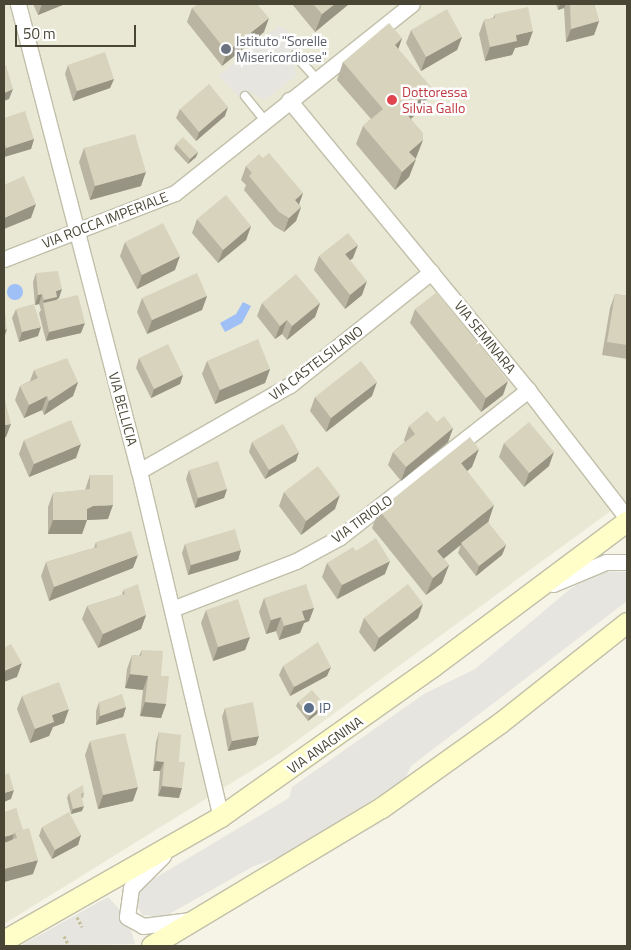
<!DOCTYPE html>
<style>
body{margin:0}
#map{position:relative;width:631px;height:950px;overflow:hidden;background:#f5f4e7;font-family:"Titillium Web",sans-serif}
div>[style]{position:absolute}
.residential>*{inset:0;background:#e9e8d5}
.parking>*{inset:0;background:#e6e5e0}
.water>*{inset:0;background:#9fbff7}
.round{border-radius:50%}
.path>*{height:3px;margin-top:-1.5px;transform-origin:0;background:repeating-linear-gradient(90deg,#c5bf99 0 2.5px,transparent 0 5px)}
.roads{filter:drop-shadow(1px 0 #c1bfa9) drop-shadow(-1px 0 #c1bfa9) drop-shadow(0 1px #c1bfa9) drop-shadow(0 -1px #c1bfa9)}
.service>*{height:8px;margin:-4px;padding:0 4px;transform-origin:4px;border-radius:4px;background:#fff}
.minor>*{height:15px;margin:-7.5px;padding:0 7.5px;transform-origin:7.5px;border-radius:7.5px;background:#fff}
.secondary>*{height:20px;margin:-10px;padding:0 10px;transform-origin:10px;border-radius:10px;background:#fffec8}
.wall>*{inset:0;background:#bab5a2}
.shaded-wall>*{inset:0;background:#979484}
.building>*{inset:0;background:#d8d3bc}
.dots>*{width:14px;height:14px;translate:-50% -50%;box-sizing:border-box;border:2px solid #fff;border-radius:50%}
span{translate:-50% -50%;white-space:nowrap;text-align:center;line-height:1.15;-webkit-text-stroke:5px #fff;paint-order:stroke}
.worship-label{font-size:14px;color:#5b616d}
.left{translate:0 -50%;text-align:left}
.health-label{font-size:14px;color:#be3a42}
.street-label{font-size:14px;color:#494635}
.service-label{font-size:14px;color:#4e5e75}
.frame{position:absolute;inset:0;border:5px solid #494635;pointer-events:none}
.scale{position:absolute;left:15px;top:25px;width:121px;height:22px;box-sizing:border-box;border:2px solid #494635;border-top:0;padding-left:6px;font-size:15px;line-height:18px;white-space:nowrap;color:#494635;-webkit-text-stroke:4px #fff;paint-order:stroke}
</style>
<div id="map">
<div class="residential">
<div style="clip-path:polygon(4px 4px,627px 4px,627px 499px,280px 753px,4px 924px)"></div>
</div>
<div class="parking">
<div style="clip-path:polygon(279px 26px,309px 44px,291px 58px,297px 75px,265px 100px,249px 92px,241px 99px,218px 76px)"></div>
<div style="clip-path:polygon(600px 571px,627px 572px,627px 601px,411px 766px,405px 779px,291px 853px,254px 866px,164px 917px,142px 915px,135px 901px,140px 887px,289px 798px,292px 787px,424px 694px,475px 669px,570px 589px)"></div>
<div style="clip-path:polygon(108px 897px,127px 917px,135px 944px,20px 946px)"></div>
</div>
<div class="water">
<div class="round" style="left:7px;top:284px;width:16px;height:16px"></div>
<div style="clip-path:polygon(243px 302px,251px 306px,242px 323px,225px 332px,220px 323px,236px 314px)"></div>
</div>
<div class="path">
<div style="left:77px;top:917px;width:11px;rotate:63deg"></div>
<div style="left:64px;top:936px;width:11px;rotate:63deg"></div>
</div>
<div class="roads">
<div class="service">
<div style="left:295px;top:55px;width:31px;rotate:48deg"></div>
<div style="left:245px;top:96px;width:32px;rotate:51deg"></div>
</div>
<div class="minor">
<div style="left:18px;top:4px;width:482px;rotate:75.5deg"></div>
<div style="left:139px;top:471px;width:356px;rotate:76.7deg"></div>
<div style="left:289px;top:100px;width:376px;rotate:50.5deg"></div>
<div style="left:528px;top:390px;width:162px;rotate:52.3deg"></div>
<div style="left:4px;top:259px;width:183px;rotate:-21.1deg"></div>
<div style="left:175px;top:193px;width:303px;rotate:-38.6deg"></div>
<div style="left:139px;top:471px;width:174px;rotate:-29.7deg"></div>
<div style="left:290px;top:385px;width:181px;rotate:-38.7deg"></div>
<div style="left:553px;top:584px;width:57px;rotate:-22.5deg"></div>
<div style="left:606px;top:562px;width:21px"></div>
<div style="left:172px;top:609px;width:133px;rotate:-21.2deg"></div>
<div style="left:296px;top:561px;width:50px;rotate:-28.6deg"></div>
<div style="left:340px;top:537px;width:239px;rotate:-38deg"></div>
<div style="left:163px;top:856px;width:45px;rotate:135deg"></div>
<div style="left:131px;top:888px;width:29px;rotate:98deg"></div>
<div style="left:127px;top:917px;width:18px;rotate:29deg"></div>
<div style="left:143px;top:926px;width:46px;rotate:-7.4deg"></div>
</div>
<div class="secondary">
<div style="left:4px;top:941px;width:250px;rotate:-29.7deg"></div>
<div style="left:221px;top:817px;width:260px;rotate:-35.3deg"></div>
<div style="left:433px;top:667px;width:242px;rotate:-36.8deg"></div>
<div style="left:152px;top:946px;width:268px;rotate:-31deg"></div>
<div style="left:382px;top:808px;width:146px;rotate:-35.5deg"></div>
<div style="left:501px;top:723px;width:161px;rotate:-38.4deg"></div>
</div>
</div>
<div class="wall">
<div style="clip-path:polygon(33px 4px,65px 4px,38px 15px)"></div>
<div style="clip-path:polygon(292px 4px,349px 4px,315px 32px)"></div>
<div style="clip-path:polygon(556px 4px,594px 4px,599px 21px,594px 35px,566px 42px,564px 8px,558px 10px)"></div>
<div style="clip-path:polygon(192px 8px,264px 32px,222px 66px,187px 22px)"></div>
<div style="clip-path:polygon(495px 14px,528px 45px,515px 48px,512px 55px,485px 61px,479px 34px,484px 20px,493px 18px)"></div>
<div style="clip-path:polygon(411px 30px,462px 37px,457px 50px,421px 71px,406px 43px)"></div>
<div style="clip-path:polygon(402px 38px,398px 49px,425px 106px,411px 119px,423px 140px,415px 159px,416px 159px,409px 177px,395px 190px,356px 144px,363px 126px,371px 119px,337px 80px,343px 62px)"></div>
<div style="clip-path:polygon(68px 65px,114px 79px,110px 88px,73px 101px,65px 74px)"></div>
<div style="clip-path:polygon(180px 109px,225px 116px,196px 141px,176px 118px)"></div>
<div style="clip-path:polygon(4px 118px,34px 139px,31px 149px,4px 157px)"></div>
<div style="clip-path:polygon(176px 144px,198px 152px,196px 157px,188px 164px,174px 149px)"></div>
<div style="clip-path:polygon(84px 148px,141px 186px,90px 200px,79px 162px)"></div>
<div style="clip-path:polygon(263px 158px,303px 193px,299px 204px,301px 207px,296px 221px,284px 232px,274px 226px,244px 190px,246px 185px,241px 180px,246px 166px)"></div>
<div style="clip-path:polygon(197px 219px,251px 226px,246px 240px,218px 263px,192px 233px)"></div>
<div style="clip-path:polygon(125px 242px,175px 270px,137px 289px,120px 256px)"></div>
<div style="clip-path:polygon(319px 256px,353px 258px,350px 260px,362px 295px,345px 309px,314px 270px)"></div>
<div style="clip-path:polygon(36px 273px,59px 298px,56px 300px,81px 333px,46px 341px,39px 313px,41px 310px,39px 304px,35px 305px,33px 282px)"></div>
<div style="clip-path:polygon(615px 294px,627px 296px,627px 359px,602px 355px,610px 308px)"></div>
<div style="clip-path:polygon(207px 296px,202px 310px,147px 334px,137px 312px,142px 298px)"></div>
<div style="clip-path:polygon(262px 303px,320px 303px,315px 317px,287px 340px,282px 334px,275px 339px,257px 316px)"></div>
<div style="clip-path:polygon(16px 309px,38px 336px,19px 342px,12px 318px)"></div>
<div style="clip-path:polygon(415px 309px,503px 395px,481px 412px,410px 323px)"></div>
<div style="clip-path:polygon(139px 358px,183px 375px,180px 384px,151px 398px,136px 368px)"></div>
<div style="clip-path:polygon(207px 361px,270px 369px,265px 383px,215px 404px,202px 374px)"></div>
<div style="clip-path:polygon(34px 370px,78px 382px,73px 396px,44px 415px,42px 410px,24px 418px,15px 400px,20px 386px,30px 381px)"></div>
<div style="clip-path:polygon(372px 396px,326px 432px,310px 411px,315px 397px)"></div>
<div style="clip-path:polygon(437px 422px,453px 428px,448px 442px,401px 481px,388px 465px,393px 452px,405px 442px,404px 440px,409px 426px)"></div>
<div style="clip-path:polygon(24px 440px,76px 458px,29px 477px,19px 454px)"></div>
<div style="clip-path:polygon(252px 442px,296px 461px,265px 479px,249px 452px)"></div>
<div style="clip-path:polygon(504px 443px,549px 466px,524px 487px,499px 457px)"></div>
<div style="clip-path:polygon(472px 467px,467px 471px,488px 523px,506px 545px,502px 555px,476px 576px,458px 553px,461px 544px,443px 558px,449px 565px,442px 583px,426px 595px,372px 528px,379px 510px)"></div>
<div style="clip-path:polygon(189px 470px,227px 489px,224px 498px,195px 508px,186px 479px)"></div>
<div style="clip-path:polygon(90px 475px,108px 519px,88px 520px,87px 520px,82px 534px,48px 534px,48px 507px,53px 493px,85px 490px)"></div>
<div style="clip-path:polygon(284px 492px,335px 509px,301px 535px,279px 506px)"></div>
<div style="clip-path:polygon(96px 542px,133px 568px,49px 601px,41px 576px,46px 562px,94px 548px)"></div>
<div style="clip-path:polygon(185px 544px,241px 550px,238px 560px,188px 575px,182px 553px)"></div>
<div style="clip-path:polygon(356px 551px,385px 574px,337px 599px,322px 577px,327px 563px)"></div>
<div style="clip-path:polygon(123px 590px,146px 615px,141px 629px,98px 648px,82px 619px,87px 606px,122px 595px)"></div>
<div style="clip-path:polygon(264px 598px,314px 608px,309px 621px,304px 623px,300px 633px,279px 640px,276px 631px,266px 634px,259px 612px)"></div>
<div style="clip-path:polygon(206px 610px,250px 637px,245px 650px,213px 661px,201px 623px)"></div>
<div style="clip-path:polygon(364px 618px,418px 618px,374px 652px,359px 632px)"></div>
<div style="clip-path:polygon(142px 650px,161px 676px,166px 704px,161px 718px,140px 716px,143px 690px,125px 688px,127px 669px,132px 655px,139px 656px)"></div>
<div style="clip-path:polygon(283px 666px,327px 676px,290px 696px,279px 675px)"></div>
<div style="clip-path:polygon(22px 696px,64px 723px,53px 727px,49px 736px,30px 743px,17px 709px)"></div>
<div style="clip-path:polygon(99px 702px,126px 707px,123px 717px,96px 725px,96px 711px)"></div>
<div style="clip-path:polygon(298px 702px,324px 704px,323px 709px,308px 721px,296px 706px)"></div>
<div style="clip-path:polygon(225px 708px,256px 745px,228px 751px,222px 717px)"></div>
<div style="clip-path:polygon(159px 732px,179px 762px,179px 798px,158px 796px,160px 771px,153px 771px,156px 742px)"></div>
<div style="clip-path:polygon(90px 741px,133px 801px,98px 809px,85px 755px)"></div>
<div style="clip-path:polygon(69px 793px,84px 793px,83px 798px,82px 798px,82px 811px,71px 814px,67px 798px)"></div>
<div style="clip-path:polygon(16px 808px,33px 874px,4px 882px)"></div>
<div style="clip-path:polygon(42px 827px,81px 835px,78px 845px,52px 859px,39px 836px)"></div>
</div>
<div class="shaded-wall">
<div style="clip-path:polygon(42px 4px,65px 4px,38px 15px)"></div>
<div style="clip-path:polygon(335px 4px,349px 4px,315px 32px,322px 14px)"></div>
<div style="clip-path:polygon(560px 4px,566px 4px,564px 8px,558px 10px)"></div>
<div style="clip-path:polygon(269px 18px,264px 32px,222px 66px,227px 52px)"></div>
<div style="clip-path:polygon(599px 21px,594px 35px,566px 42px,571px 29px)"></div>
<div style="clip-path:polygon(533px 31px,528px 45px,515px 48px,512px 55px,485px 61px,490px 47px,516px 35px)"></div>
<div style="clip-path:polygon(462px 37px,457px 50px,421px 71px,426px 57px)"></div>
<div style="clip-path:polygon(402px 38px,396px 56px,395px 45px)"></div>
<div style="clip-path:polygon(114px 79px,110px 88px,73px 101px,77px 91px)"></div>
<div style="clip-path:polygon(432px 88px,425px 106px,398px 130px,405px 112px)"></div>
<div style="clip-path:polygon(13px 89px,9px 99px,4px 101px,4px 93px)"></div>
<div style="clip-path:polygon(228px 107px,225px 116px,196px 141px,199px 132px)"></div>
<div style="clip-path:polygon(34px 139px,31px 149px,4px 157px,4px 154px,6px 148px)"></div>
<div style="clip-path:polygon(423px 140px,416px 158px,403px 170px,409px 152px)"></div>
<div style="clip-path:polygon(198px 152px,196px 157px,188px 164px,190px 159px)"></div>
<div style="clip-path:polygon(416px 159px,409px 177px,395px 190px,402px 172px)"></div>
<div style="clip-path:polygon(146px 172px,141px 186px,90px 200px,95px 186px)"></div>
<div style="clip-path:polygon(303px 193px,298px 207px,295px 200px)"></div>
<div style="clip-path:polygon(36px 204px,31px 218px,4px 229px,4px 218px)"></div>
<div style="clip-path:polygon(301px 207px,296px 221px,284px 232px,289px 218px)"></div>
<div style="clip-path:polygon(251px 226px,246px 240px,218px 263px,223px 250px)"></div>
<div style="clip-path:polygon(358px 245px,353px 258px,340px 268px,345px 254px)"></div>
<div style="clip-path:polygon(180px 256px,175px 270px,137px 289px,142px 275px)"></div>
<div style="clip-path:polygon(367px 281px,362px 295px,345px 309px,350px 295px)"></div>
<div style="clip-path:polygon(62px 289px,59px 298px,57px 299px,54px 307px,43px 303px,44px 300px,56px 291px)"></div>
<div style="clip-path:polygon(42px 294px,39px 304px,35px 305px,38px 295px)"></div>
<div style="clip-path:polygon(207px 296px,202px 310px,147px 334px,152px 320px)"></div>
<div style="clip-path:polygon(320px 303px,315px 317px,287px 340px,292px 326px)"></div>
<div style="clip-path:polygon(287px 320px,282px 334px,275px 339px,280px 326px)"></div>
<div style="clip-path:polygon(85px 323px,81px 333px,46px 341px,49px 332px)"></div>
<div style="clip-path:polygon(41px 327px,38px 336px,19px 342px,22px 332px)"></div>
<div style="clip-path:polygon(7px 329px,4px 338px,4px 330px)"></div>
<div style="clip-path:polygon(270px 369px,265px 383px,215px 404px,220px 390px)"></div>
<div style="clip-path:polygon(183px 375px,180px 384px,151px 398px,154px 389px)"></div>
<div style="clip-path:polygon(508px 381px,503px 395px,481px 412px,486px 398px)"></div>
<div style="clip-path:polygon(78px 382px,73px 396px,44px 415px,49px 401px)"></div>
<div style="clip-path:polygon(377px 382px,372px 396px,326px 432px,331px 418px)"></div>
<div style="clip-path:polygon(47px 396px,42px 410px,24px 418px,29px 405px)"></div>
<div style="clip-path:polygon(11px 424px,6px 437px,4px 438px,4px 425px)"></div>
<div style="clip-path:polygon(453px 428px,448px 442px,401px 481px,406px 467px)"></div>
<div style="clip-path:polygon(81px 444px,76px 458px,29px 477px,34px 464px)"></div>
<div style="clip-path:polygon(479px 449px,472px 467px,455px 481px,461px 463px)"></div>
<div style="clip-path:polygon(299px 452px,296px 461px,265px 479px,269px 470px)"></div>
<div style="clip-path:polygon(554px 452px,549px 466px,524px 487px,529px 473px)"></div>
<div style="clip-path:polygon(227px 489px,224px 498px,195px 508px,198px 498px)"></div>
<div style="clip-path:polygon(340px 495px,335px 509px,301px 535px,306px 521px)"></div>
<div style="clip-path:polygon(113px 505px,108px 519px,88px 520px,87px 520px,82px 534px,48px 534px,53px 520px,87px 509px,93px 506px)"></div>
<div style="clip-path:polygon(494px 505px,488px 523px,431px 569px,437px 551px)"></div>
<div style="clip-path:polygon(506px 545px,502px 555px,476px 576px,479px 566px)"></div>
<div style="clip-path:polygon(241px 550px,238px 560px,188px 575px,191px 565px)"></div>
<div style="clip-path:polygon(138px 555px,133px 568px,49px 601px,54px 587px)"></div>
<div style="clip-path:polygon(390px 561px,385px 574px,337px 599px,342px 585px)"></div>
<div style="clip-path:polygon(449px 565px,442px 583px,426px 595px,433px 578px)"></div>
<div style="clip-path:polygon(423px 604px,418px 618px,374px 652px,379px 638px)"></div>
<div style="clip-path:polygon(314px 608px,309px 621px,304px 623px,300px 633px,279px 640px,284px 626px,302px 611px)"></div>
<div style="clip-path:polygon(146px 615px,141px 629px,98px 648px,103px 634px)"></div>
<div style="clip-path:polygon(281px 617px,276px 631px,266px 634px,271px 620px)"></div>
<div style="clip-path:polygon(250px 637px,245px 650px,213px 661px,218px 647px)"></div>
<div style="clip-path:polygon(22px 663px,17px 677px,4px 682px,4px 671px)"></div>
<div style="clip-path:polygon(331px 667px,327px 676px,290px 696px,294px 687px)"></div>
<div style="clip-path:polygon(130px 674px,148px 676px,143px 690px,125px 688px)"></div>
<div style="clip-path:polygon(145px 702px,166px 704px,161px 718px,140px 716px)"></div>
<div style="clip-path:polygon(324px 704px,323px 709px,308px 721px,310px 716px)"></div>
<div style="clip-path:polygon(126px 707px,123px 717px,96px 725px,100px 716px)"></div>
<div style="clip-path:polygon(69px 709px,64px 723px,53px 727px,49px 736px,30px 743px,35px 729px,52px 715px)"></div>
<div style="clip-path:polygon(259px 736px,256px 745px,228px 751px,232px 741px)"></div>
<div style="clip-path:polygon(156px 761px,164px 762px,160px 771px,153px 771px)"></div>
<div style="clip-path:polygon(162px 786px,182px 788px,179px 798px,158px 796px)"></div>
<div style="clip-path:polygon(138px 787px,133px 801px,98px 809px,103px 795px)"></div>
<div style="clip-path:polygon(14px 790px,11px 799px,4px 802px,4px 793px)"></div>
<div style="clip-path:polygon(84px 806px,82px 811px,71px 814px,73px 809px)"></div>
<div style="clip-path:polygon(14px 834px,11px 843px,4px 846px,4px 837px)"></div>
<div style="clip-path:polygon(81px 835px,78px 845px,52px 859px,55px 850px)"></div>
<div style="clip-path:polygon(38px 860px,33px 874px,4px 882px,4px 869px)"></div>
</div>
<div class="building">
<div style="clip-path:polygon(198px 4px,257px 4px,269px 18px,227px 52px,192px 8px)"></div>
<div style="clip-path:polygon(313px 4px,335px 4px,322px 14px)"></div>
<div style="clip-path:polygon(570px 4px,594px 4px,599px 21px,571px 29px)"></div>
<div style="clip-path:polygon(528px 7px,533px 31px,516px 35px,517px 41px,490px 47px,484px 20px,495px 18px,495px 14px)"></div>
<div style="clip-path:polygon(447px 9px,462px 37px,426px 57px,411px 30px)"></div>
<div style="clip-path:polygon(389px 23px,402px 38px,395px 45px,432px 88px,405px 112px,423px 133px,423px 140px,409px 152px,416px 159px,402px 172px,363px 126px,383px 109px,343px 62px)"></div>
<div style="clip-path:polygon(105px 52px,114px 79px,77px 91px,68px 65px)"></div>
<div style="clip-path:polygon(6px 65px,13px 89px,4px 93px,4px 66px)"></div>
<div style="clip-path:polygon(209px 84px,228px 107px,199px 132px,180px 109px)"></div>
<div style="clip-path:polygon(25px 111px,34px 139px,6px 148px,4px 141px,4px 118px)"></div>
<div style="clip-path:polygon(135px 134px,146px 172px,95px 186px,84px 148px)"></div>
<div style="clip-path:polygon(183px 137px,198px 152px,190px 159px,176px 144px)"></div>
<div style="clip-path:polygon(269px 153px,303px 193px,295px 200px,301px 207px,289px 218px,279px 212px,249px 176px,252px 173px,246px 166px,259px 154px,263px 158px)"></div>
<div style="clip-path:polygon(24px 176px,36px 204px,4px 218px,4px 185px)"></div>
<div style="clip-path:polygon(226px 195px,251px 226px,223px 250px,197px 219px)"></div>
<div style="clip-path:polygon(163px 223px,180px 256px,142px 275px,125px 242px)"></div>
<div style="clip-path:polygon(348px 233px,358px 245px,345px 254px,367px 281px,350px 295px,319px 256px)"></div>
<div style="clip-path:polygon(58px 271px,62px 289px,56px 291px,57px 297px,44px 300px,42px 294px,38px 295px,36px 273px)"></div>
<div style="clip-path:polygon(197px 273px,207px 296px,152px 320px,142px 298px)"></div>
<div style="clip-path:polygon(296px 274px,320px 303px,292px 326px,287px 320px,280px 326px,262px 303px)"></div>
<div style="clip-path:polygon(437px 292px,508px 381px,486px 398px,415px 309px)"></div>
<div style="clip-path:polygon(615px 294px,627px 296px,627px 345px,607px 342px)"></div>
<div style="clip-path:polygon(78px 295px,85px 323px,49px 332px,43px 303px)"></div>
<div style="clip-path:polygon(4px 304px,7px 329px,4px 330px)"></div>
<div style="clip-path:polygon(34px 304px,41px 327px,22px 332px,16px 309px)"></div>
<div style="clip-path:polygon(258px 339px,270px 369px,220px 390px,207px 361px)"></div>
<div style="clip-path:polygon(168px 344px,183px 375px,154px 389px,139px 358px)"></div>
<div style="clip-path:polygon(67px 358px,78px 382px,49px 401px,47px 396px,29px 405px,20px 386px,38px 378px,34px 370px)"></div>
<div style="clip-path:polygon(361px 361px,377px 382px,331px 418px,315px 397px)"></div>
<div style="clip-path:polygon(4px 396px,11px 424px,4px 425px)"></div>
<div style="clip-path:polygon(427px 411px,437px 422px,444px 416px,453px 428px,406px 467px,393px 452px,415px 434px,409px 426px)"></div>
<div style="clip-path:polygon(71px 420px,81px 444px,34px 464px,24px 440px)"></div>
<div style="clip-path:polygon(529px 422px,554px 452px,529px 473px,504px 443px)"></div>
<div style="clip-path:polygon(283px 424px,299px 452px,269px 470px,252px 442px)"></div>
<div style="clip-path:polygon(470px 437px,479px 449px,461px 463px,494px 505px,437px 551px,449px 565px,433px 578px,379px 510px)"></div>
<div style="clip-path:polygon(218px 461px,227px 489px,198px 498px,189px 470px)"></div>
<div style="clip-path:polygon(318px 466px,340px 495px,306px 521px,284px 492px)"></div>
<div style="clip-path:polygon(90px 475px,113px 475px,113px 505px,93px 506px,87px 509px,87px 520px,53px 520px,53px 493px,90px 489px)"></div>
<div style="clip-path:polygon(488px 522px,506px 545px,479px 566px,461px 543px)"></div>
<div style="clip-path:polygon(235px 529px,241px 550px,191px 565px,185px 544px)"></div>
<div style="clip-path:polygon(131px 531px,138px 555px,54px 587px,46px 562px,97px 547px,96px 542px)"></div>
<div style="clip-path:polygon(376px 538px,390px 561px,342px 585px,327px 563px,353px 547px,356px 551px)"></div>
<div style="clip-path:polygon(138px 584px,146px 615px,103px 634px,87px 606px,125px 594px,123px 590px)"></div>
<div style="clip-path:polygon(306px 584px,314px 608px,302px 611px,305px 620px,284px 626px,281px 617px,271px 620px,264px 598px)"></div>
<div style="clip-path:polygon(408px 584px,423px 604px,379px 638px,364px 618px)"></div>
<div style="clip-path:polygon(238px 599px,250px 637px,218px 647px,206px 610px)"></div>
<div style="clip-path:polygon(318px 642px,331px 667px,294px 687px,283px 666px)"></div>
<div style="clip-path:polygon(11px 644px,22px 663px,4px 671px,4px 648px)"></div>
<div style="clip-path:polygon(142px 650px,163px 651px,161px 676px,169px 676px,166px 704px,145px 702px,148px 676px,130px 674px,132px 655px,141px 656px)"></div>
<div style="clip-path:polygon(59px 682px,69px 709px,52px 715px,54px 722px,35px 729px,22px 696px)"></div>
<div style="clip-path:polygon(312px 690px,324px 704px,310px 716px,298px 702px)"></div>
<div style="clip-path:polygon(122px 694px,126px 707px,100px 716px,99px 702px)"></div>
<div style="clip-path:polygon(253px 702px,259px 736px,232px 741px,225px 708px)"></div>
<div style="clip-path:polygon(159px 732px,181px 735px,179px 762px,185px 762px,182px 788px,162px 786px,164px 762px,156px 761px)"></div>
<div style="clip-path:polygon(125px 733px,138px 787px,103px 795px,90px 741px)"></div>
<div style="clip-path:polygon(9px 773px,14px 790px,4px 793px,4px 775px)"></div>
<div style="clip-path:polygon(83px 785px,84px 793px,81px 794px,84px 806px,73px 809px,69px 793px)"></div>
<div style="clip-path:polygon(16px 808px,23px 830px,15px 832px,14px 834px,4px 837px,4px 812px)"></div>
<div style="clip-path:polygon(69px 812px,81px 835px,55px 850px,42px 827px)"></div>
<div style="clip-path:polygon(29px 828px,38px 860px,4px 869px,4px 843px,17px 838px,15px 832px)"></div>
</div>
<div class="dots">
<div style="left:226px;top:49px;background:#6b7280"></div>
<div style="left:392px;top:100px;background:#e0444e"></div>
<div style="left:309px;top:708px;background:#5c6f8a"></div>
</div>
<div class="worship-label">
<span class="left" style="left:236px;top:49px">Istituto "Sorelle<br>Misericordiose"</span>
</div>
<div class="health-label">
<span class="left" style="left:402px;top:100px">Dottoressa<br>Silvia Gallo</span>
</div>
<div class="street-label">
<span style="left:105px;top:220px;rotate:-21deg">VIA ROCCA IMPERIALE</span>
<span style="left:485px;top:337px;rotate:51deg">VIA SEMINARA</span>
<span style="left:316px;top:363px;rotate:-37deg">VIA CASTELSILANO</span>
<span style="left:123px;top:409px;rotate:75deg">VIA BELLICIA</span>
<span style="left:362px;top:519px;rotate:-36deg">VIA TIRIOLO</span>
<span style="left:325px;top:745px;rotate:-35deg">VIA ANAGNINA</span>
</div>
<div class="service-label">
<span class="left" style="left:319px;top:708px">IP</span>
</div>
<div class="frame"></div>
<div class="scale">50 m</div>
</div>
